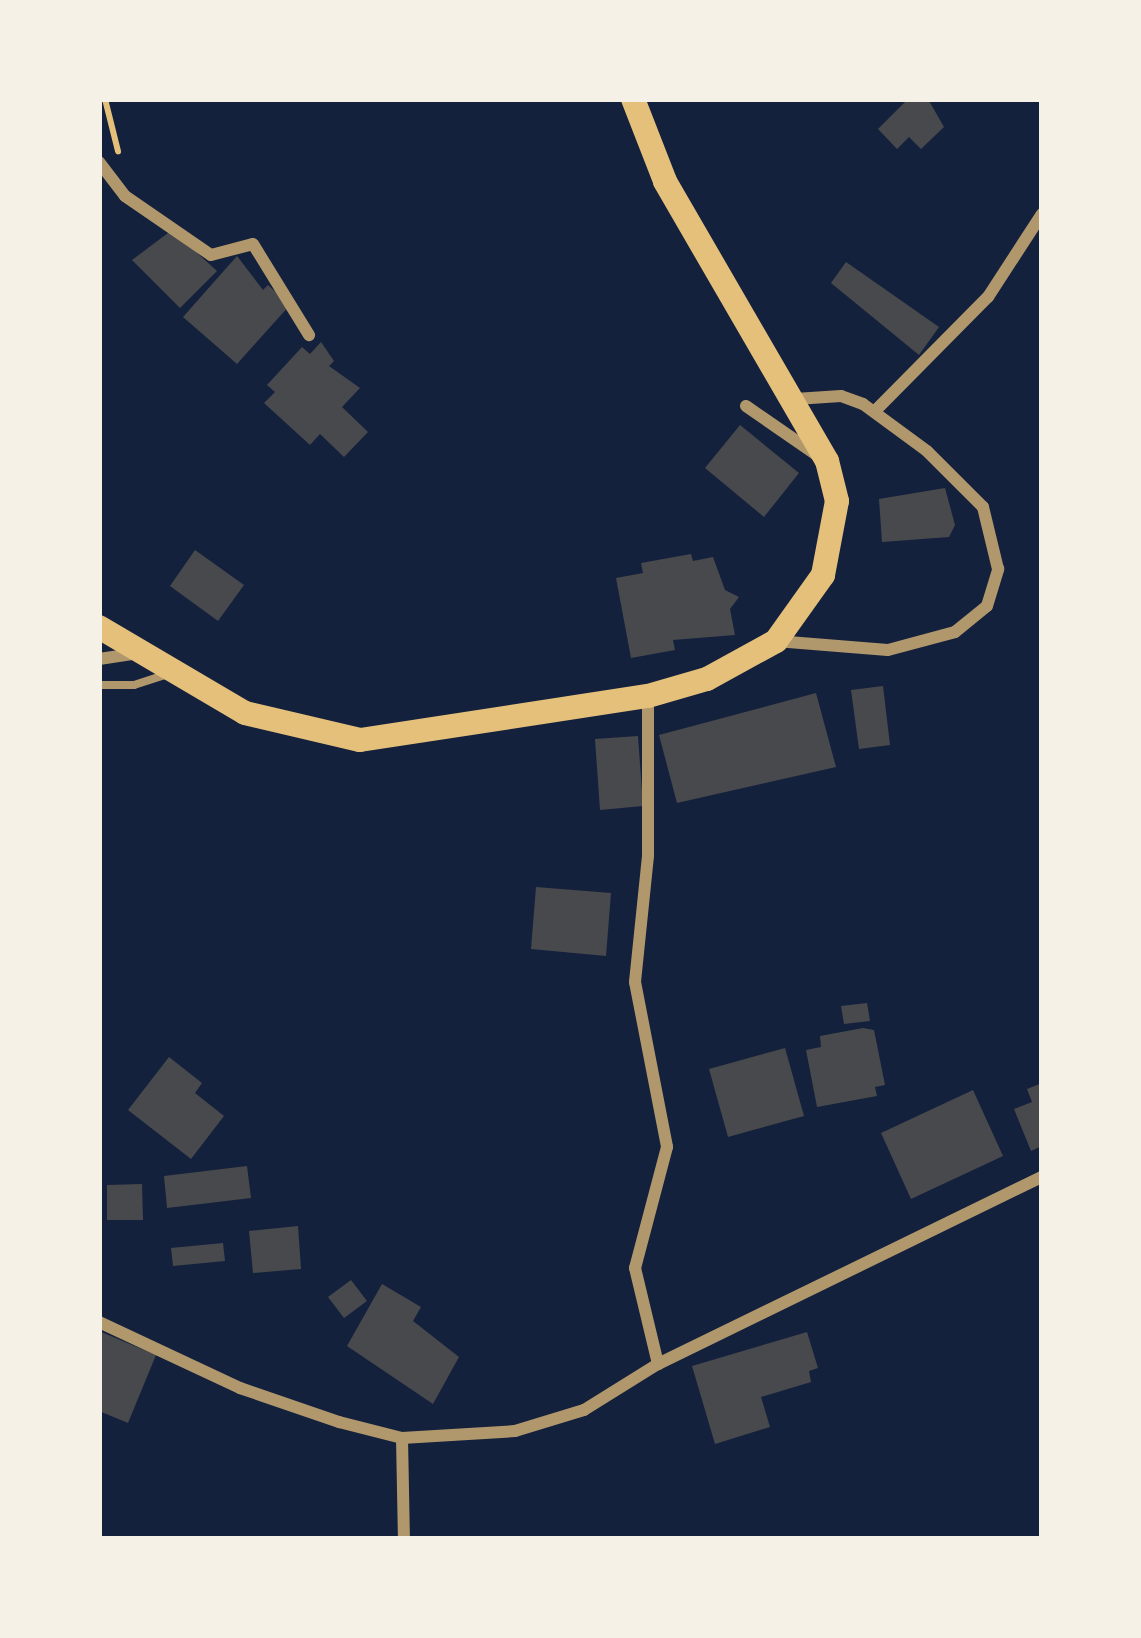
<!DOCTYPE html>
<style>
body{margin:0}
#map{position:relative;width:1141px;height:1638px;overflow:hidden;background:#14213d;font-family:"Libre Baskerville",serif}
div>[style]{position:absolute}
.building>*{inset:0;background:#48494c}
.path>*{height:6px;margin:-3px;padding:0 3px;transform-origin:3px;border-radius:3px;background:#e5c07b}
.service>*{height:8px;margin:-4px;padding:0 4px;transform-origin:4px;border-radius:4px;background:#b1986c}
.minor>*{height:12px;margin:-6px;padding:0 6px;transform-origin:6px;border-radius:6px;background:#b1986c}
.secondary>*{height:24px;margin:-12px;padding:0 12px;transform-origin:12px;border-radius:12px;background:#e5c07b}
span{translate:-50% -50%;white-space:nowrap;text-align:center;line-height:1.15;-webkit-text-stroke:9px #f6f1e7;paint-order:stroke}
.frame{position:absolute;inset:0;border:102px solid #f6f1e7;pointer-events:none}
</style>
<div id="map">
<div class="building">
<div style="clip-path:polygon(908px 99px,928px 99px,944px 127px,921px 149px,909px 137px,897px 149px,878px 129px)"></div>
<div style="clip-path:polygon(172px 230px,217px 271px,180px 308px,132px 260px)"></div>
<div style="clip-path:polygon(237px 256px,263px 290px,268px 285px,290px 305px,237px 364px,183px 317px)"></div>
<div style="clip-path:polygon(846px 262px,939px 327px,919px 355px,831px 283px)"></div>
<div style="clip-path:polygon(321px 342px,334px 361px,329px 366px,360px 388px,342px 407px,368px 432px,344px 457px,320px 434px,310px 445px,264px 403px,275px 392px,267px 385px,302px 347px,310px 354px)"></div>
<div style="clip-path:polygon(740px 425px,799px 473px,764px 517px,705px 468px)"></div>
<div style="clip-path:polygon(945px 488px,955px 525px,949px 537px,882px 542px,879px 499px)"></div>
<div style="clip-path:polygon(195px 550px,244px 585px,218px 621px,170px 586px)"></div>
<div style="clip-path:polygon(691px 554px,693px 561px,713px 557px,725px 590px,739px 597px,730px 609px,735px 635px,673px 640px,675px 650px,631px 658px,616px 578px,643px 573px,641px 563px)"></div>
<div style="clip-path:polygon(883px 686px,890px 745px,859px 749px,851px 690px)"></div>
<div style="clip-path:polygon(816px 693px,836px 767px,677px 803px,659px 735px)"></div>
<div style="clip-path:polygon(638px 736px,643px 806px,600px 810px,595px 739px)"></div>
<div style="clip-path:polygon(536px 887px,611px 893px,606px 956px,531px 949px)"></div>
<div style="clip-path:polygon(867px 1003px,870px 1021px,844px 1024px,841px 1006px)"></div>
<div style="clip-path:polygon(863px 1028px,874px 1030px,885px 1085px,875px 1087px,877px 1096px,817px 1107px,806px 1050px,821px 1047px,820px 1036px)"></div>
<div style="clip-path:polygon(785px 1048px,804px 1116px,728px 1137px,709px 1069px)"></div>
<div style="clip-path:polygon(169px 1057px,202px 1083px,195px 1093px,224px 1116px,191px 1159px,128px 1110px)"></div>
<div style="clip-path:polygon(1042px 1083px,1042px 1146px,1031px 1151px,1014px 1109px,1032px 1102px,1027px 1089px)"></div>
<div style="clip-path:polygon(973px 1090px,1003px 1156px,911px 1199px,881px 1133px)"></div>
<div style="clip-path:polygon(247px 1166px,251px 1198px,167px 1208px,164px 1176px)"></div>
<div style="clip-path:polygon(142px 1184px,143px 1220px,107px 1220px,107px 1185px)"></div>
<div style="clip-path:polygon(298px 1226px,301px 1269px,253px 1273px,249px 1231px)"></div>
<div style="clip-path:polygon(223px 1243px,225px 1261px,173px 1266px,171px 1248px)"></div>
<div style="clip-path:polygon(351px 1280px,367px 1301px,344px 1318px,328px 1297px)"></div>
<div style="clip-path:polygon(382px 1284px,421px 1307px,413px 1321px,459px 1357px,433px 1404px,347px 1346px)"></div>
<div style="clip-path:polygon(99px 1331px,156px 1355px,128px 1423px,99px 1411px)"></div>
<div style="clip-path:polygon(807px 1332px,818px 1368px,809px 1371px,811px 1382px,761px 1397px,770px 1427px,715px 1444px,692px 1366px)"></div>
</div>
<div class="path">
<div style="left:105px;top:99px;width:54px;rotate:76deg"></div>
</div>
<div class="service">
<div style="left:99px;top:685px;width:35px"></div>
<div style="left:134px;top:685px;width:36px;rotate:-18deg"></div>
</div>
<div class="minor">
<div style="left:99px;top:162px;width:43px;rotate:52.6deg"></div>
<div style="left:125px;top:196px;width:104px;rotate:34.5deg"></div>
<div style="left:211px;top:255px;width:43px;rotate:-14.7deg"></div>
<div style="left:253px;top:244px;width:107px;rotate:58.4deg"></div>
<div style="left:746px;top:406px;width:91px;rotate:34.7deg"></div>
<div style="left:875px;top:411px;width:161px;rotate:-45.3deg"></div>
<div style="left:988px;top:297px;width:99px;rotate:-57deg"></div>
<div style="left:776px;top:641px;width:112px;rotate:4.6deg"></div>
<div style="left:888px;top:650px;width:69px;rotate:-15deg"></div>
<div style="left:955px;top:632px;width:41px;rotate:-39.1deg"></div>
<div style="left:987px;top:606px;width:39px;rotate:-73deg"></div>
<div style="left:998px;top:569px;width:64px;rotate:-103.6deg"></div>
<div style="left:983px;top:507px;width:79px;rotate:-135deg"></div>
<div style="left:927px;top:451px;width:79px;rotate:-143.7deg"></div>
<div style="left:863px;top:404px;width:23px;rotate:-160deg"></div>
<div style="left:841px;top:396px;width:46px;rotate:176.3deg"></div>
<div style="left:99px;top:659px;width:40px;rotate:-8.5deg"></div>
<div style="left:648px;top:696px;width:160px;rotate:90deg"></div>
<div style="left:648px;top:856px;width:127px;rotate:95.9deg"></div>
<div style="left:635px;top:982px;width:168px;rotate:79deg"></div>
<div style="left:667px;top:1147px;width:125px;rotate:104.8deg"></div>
<div style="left:635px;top:1268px;width:99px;rotate:76.5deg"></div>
<div style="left:99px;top:1322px;width:156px;rotate:25.1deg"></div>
<div style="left:240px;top:1388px;width:105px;rotate:19deg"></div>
<div style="left:339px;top:1422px;width:65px;rotate:14.3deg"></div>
<div style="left:402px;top:1438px;width:113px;rotate:-3.5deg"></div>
<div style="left:515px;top:1431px;width:72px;rotate:-16.9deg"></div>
<div style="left:584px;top:1410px;width:87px;rotate:-31.9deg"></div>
<div style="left:658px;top:1364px;width:427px;rotate:-26deg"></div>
<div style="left:402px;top:1438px;width:101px;rotate:88.9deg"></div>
</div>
<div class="secondary">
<div style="left:99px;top:627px;width:169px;rotate:30.5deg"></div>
<div style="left:245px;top:713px;width:118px;rotate:13.2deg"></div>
<div style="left:360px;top:740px;width:291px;rotate:-8.7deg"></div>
<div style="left:648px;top:696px;width:61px;rotate:-16.1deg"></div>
<div style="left:707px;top:679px;width:79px;rotate:-28.8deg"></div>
<div style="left:776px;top:641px;width:81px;rotate:-54.5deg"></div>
<div style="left:823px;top:575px;width:75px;rotate:-79.3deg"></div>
<div style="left:837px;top:501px;width:41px;rotate:-104deg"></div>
<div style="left:827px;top:461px;width:323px;rotate:-120.1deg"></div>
<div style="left:665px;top:181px;width:88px;rotate:-111.3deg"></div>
</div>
<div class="frame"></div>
</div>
